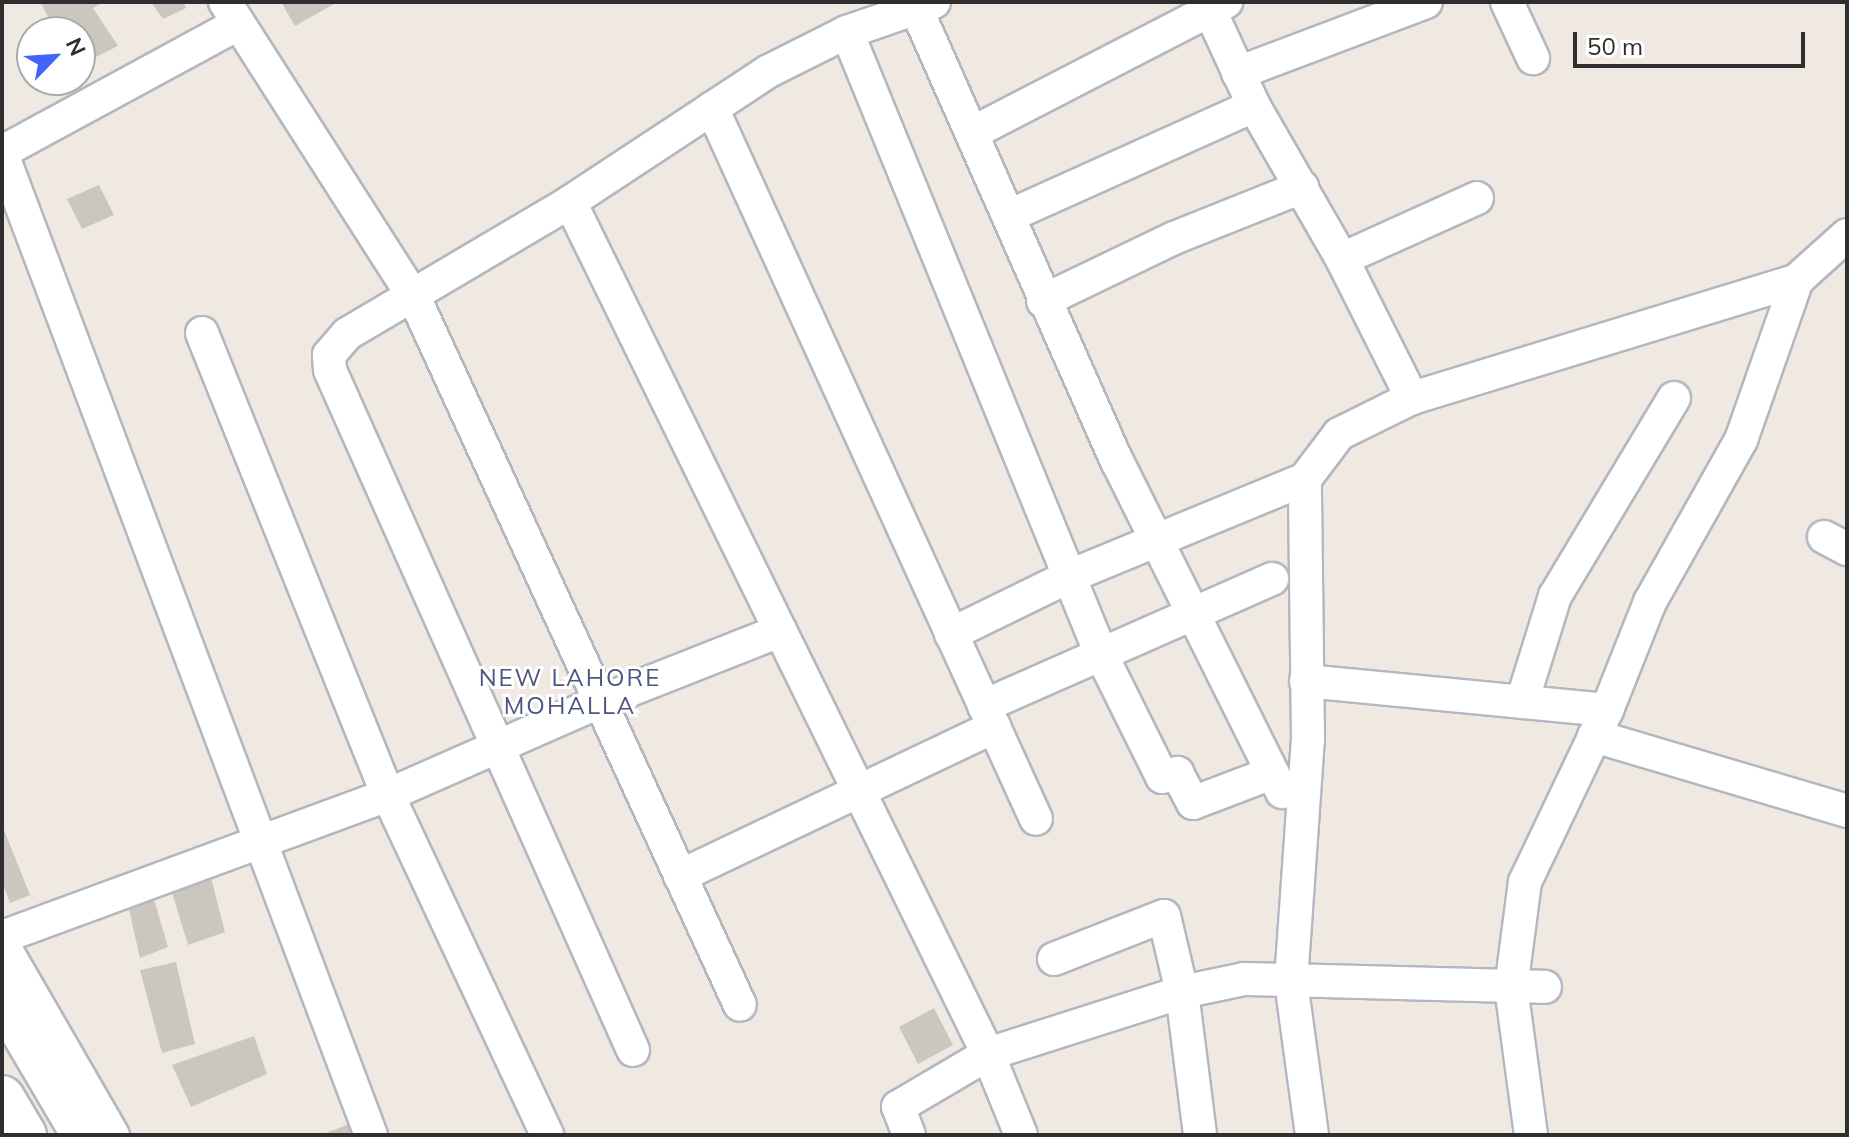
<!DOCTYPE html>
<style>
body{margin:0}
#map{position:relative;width:1849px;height:1137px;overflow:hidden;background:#efe9e1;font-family:Mulish,sans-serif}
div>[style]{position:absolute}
.building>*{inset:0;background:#cbc7bf}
.roads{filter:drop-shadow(2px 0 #b4b7c1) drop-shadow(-2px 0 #b4b7c1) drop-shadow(0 2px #b4b7c1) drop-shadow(0 -2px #b4b7c1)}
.minor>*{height:32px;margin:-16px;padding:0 16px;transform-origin:16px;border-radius:16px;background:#fff}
.secondary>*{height:44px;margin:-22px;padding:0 22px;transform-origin:22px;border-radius:22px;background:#fff}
span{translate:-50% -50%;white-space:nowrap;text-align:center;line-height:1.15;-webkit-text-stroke:6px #fff;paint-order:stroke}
.neighbourhood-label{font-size:24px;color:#4d5680;letter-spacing:2px}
.frame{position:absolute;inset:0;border:4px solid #2e2e2e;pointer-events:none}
.north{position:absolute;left:16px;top:16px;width:80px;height:80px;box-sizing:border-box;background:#fff;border:2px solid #ababab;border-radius:50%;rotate:65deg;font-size:22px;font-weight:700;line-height:32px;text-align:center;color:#2e2e2e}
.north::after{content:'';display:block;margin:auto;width:28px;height:36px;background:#4264fb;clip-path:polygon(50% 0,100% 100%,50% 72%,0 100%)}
.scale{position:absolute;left:1573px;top:32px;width:232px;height:36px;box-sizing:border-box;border:4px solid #2e2e2e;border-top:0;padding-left:10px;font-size:24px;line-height:28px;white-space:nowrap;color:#2e2e2e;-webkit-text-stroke:6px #fff;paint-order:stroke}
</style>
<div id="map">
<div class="building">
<div style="clip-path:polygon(40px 2px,104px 2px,93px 8px,118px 46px,80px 65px,80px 32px,57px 32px)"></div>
<div style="clip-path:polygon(151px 2px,183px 2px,186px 8px,163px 19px)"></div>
<div style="clip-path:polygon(281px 2px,332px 2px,334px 4px,295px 26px)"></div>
<div style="clip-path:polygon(99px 185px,114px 215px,82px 229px,67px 199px)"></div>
<div style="clip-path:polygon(2px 825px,30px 895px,10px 903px,2px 882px)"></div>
<div style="clip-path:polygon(147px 876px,168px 947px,140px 958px,123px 883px)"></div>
<div style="clip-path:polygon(201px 876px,204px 881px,211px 878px,225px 932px,188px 945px,171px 889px,187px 887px,185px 883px)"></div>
<div style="clip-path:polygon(176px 962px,195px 1044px,162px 1053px,140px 970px)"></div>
<div style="clip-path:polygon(934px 1008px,953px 1045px,918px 1064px,899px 1027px)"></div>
<div style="clip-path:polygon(254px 1036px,267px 1074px,191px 1107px,172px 1065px)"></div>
<div style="clip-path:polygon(357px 1121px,361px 1135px,321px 1135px)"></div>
</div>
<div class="roads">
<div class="minor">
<div style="left:225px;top:2px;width:350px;rotate:57.4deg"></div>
<div style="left:414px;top:297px;width:779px;rotate:65.28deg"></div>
<div style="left:1206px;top:2px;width:115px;rotate:65.2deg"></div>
<div style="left:1254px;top:106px;width:177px;rotate:60.1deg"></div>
<div style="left:1342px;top:259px;width:156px;rotate:63.3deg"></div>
<div style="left:1507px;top:2px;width:62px;rotate:65.1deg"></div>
<div style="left:916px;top:8px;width:496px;rotate:66.1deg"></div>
<div style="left:1117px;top:461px;width:370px;rotate:63.5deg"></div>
<div style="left:847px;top:32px;width:672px;rotate:67.79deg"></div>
<div style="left:1101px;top:654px;width:137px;rotate:63.6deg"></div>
<div style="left:1162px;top:777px;width:16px;rotate:-15deg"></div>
<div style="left:1177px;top:773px;width:34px;rotate:62deg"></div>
<div style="left:1193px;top:803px;width:85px;rotate:-20.8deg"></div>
<div style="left:1238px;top:73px;width:201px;rotate:-20.7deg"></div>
<div style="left:712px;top:108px;width:781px;rotate:65.5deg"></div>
<div style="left:974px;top:132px;width:284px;rotate:-27.3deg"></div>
<div style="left:2px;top:152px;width:268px;rotate:-28.5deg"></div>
<div style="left:2px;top:154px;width:1048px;rotate:69.39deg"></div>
<div style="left:570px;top:202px;width:949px;rotate:63.87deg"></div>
<div style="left:988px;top:1054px;width:87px;rotate:67.8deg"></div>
<div style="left:1011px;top:215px;width:266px;rotate:-24.2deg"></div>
<div style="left:1342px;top:259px;width:148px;rotate:-24.3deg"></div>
<div style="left:1043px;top:301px;width:145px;rotate:-25.7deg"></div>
<div style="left:1174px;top:238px;width:138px;rotate:-21.7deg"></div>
<div style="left:202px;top:333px;width:498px;rotate:68.1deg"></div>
<div style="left:388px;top:795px;width:375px;rotate:64.9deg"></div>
<div style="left:1824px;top:537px;width:26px;rotate:28deg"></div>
<div style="left:951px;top:634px;width:132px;rotate:-26deg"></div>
<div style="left:1070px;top:576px;width:254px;rotate:-22.4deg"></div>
<div style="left:1306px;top:681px;width:302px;rotate:5.5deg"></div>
<div style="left:1522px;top:702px;width:111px;rotate:-72.7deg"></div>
<div style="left:1555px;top:596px;width:231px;rotate:-59deg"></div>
<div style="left:984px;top:706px;width:315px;rotate:-23.8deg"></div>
<div style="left:1594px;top:736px;width:264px;rotate:16.5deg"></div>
<div style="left:680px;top:876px;width:348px;rotate:-25.4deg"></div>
<div style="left:2px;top:937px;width:411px;rotate:-20.2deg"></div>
<div style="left:388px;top:795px;width:228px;rotate:-23.8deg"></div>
<div style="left:597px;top:703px;width:197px;rotate:-21.5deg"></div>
<div style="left:2px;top:943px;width:222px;rotate:60deg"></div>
<div style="left:1054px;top:959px;width:118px;rotate:-21.4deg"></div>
<div style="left:1164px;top:916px;width:78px;rotate:76.7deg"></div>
<div style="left:1182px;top:992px;width:144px;rotate:82.8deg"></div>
<div style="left:633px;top:1050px;width:744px;rotate:-114.02deg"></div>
<div style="left:330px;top:370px;width:15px;rotate:-94deg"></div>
<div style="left:329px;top:355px;width:28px;rotate:-49deg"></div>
<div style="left:347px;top:334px;width:259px;rotate:-30.6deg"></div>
<div style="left:570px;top:202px;width:236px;rotate:-33.4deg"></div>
<div style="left:767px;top:72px;width:89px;rotate:-26.6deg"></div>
<div style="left:847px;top:32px;width:92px;rotate:-19deg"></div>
<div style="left:909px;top:1135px;width:30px;rotate:-111deg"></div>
<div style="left:898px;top:1107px;width:104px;rotate:-30.5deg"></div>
<div style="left:988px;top:1054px;width:204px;rotate:-17.7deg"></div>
<div style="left:1182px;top:992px;width:63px;rotate:-11.8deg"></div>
<div style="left:1244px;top:979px;width:301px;rotate:1.5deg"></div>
<div style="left:1312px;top:1135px;width:155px;rotate:-97.8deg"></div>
<div style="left:1291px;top:981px;width:243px;rotate:-86deg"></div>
<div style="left:1308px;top:739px;width:260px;rotate:-90.7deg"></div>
<div style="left:1305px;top:479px;width:56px;rotate:-52.9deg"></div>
<div style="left:1339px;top:434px;width:81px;rotate:-26.3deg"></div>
<div style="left:1412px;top:398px;width:403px;rotate:-17deg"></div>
<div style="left:1531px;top:1135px;width:148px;rotate:-97.7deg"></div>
<div style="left:1511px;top:988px;width:107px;rotate:-82.5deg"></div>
<div style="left:1525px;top:882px;width:191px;rotate:-64.5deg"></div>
<div style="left:1607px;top:710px;width:116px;rotate:-68.3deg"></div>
<div style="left:1650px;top:602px;width:186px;rotate:-60.7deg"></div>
<div style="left:1741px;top:440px;width:170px;rotate:-70.7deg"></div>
<div style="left:1797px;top:280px;width:67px;rotate:-42deg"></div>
</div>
<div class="secondary">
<div style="left:2px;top:995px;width:162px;rotate:59.6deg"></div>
<div style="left:2px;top:1098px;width:43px;rotate:59.3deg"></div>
</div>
</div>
<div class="neighbourhood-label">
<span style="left:570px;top:692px">NEW LAHORE<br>MOHALLA</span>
</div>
<div class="frame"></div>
<div class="north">N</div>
<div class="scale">50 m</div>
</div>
